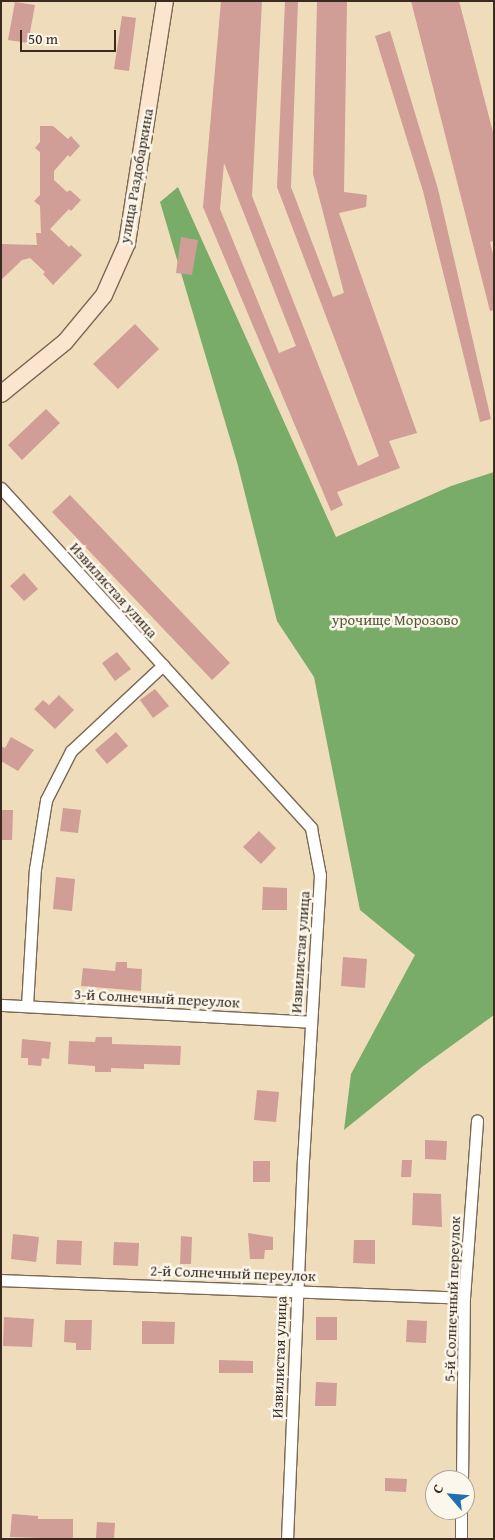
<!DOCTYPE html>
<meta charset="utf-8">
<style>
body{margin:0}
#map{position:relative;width:495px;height:1540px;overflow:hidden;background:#efdcbb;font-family:"Gentium Book Plus",serif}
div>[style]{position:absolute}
.forest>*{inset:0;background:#78ac68}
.building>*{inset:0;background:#d09d97}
.roads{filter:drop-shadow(1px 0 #7a6855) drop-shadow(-1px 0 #7a6855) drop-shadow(0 1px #7a6855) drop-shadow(0 -1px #7a6855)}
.street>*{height:11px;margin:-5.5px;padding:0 5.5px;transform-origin:5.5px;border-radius:5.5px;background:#fff}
.secondary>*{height:16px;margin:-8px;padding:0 8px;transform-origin:8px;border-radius:8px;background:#fbe5cf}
span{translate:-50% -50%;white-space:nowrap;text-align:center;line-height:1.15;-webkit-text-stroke:5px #fbf7ec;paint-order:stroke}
.street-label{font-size:15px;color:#3b2a1e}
.park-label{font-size:15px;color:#565939}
.frame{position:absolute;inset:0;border:2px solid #3b2a1e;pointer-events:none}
.north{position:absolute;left:425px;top:1470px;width:50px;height:50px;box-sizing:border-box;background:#fbf7ec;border:1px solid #aea59a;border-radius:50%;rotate:297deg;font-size:14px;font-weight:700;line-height:20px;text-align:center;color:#3b2a1e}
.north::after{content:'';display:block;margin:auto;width:18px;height:22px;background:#1f6fb2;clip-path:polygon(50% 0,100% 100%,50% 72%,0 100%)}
.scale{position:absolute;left:20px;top:30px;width:96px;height:22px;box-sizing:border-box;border:2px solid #3b2a1e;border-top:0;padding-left:6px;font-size:15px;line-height:18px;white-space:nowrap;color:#3b2a1e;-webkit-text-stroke:4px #fbf7ec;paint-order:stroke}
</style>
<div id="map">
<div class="forest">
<div style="clip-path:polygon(178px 187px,336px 537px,451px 486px,494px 472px,494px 1015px,422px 1067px,344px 1130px,351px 1074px,415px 955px,360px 910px,314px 677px,277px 621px,237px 462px,160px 202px)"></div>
</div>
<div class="building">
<div style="clip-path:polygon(evenodd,221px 1px,262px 1px,252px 196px,358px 466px,379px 456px,277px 187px,285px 1px,298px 1px,291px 187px,333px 297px,344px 293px,313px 174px,317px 1px,347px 1px,344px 192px,367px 195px,366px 207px,339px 213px,417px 433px,389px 441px,400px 468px,337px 492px,343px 505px,331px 511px,203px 207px,221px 1px,224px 163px,296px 346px,279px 353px,220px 209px,224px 163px)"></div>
<div style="clip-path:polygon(411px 1px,459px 1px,494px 136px,494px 241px,490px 242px,494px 258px,494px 310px,490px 311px)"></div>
<div style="clip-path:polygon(15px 2px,35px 5px,28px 43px,8px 40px)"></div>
<div style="clip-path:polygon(122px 16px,136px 18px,129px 71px,114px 69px)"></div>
<div style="clip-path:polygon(390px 31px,438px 189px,491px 419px,480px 422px,423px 191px,375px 36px)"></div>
<div style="clip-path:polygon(40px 126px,53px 126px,68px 139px,71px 136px,80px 146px,70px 157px,68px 155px,54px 171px,54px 180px,67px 192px,70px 190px,81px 200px,71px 211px,69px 209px,50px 229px,69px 247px,71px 245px,82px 255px,53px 285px,43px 274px,45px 272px,30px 258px,22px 260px,1px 280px,1px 244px,37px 245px,36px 233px,41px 233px,40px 206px,34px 201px,40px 195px,40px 152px,35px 148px,40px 142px)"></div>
<div style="clip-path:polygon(181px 237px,198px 240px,192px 275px,176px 273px)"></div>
<div style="clip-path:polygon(135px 324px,159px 349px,118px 389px,93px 364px)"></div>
<div style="clip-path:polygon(46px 409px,60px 423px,22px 460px,8px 445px)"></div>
<div style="clip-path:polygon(70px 495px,230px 663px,212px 680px,52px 512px)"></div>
<div style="clip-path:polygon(24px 573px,38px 589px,24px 601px,10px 586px)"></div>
<div style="clip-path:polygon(117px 652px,131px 669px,115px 681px,102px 663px)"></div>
<div style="clip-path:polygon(155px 689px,169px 706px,153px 718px,140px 700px)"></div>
<div style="clip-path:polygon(59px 695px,74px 710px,55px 729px,34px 709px,43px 700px,49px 705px)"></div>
<div style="clip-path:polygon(116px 732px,128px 746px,107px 764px,95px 750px)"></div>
<div style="clip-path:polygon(11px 737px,34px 750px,18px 771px,1px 761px,1px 746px,5px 748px)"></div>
<div style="clip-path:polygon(63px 808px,81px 810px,78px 833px,60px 831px)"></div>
<div style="clip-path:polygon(1px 810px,13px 810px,12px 840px,1px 840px)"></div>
<div style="clip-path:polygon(259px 831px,276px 848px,261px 864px,243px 847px)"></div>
<div style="clip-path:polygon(56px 877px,75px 879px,72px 911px,53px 909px)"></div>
<div style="clip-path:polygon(263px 887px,287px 888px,287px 910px,262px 910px)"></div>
<div style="clip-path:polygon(343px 957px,367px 959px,365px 988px,341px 986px)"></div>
<div style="clip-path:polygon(116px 962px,127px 962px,127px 968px,142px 969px,141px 991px,81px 986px,83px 968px,115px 971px)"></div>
<div style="clip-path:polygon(96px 1037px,112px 1037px,112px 1044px,181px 1046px,180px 1065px,144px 1064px,144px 1069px,111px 1068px,111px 1072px,95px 1072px,95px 1066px,68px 1064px,69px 1041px,95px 1042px)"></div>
<div style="clip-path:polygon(22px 1039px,51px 1042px,49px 1059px,42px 1058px,41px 1066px,28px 1065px,28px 1058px,21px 1058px)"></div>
<div style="clip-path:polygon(257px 1090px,279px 1092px,276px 1122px,254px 1120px)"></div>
<div style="clip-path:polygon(425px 1140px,447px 1141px,446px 1160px,425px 1159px)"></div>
<div style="clip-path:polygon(402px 1160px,412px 1160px,411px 1177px,401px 1177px)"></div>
<div style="clip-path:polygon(253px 1161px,270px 1161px,270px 1182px,253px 1182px)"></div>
<div style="clip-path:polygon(413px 1193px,441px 1194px,442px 1227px,412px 1225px)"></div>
<div style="clip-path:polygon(248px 1233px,273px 1237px,273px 1250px,265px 1250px,264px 1259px,250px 1259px)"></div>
<div style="clip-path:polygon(13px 1234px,39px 1237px,36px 1262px,11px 1259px)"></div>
<div style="clip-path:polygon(181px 1236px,192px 1237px,191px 1264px,180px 1264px)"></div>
<div style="clip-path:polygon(57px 1240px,82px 1241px,81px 1265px,56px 1264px)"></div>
<div style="clip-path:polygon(354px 1240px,375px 1240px,375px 1264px,353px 1263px)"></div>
<div style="clip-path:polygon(114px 1242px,139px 1243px,138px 1266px,113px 1265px)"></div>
<div style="clip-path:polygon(4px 1317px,34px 1319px,32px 1347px,3px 1346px)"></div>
<div style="clip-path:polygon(316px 1317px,337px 1317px,337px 1340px,316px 1340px)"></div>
<div style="clip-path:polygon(65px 1320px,92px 1320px,91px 1350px,76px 1350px,76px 1343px,64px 1342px)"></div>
<div style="clip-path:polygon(407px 1320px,427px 1321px,426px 1343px,406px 1342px)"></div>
<div style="clip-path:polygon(142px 1321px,175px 1322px,174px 1344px,142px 1344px)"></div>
<div style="clip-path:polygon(219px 1360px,253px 1361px,253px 1373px,219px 1373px)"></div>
<div style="clip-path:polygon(316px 1382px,337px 1383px,336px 1406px,315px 1406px)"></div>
<div style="clip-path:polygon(385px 1478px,407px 1479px,406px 1492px,385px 1491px)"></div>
<div style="clip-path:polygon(12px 1514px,38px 1516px,38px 1519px,73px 1519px,73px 1539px,10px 1537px)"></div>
<div style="clip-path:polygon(97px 1522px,115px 1523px,114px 1539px,96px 1539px)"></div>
</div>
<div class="roads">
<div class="street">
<div style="left:1px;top:488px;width:460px;rotate:47.6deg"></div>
<div style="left:311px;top:828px;width:48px;rotate:79.2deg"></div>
<div style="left:320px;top:875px;width:284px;rotate:93.4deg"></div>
<div style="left:303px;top:1158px;width:381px;rotate:92.4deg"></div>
<div style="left:1px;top:1005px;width:309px;rotate:3.1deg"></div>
<div style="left:27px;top:1006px;width:137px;rotate:-86.7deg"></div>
<div style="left:35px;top:869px;width:70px;rotate:-80.9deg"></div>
<div style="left:46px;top:800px;width:55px;rotate:-63deg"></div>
<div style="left:71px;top:751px;width:126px;rotate:-43.1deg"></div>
<div style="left:1px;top:1280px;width:463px;rotate:2.2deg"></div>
<div style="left:462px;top:1480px;width:182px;rotate:-89.4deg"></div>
<div style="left:464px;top:1298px;width:178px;rotate:-85.8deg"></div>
<div style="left:461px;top:1539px;width:29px;rotate:-90deg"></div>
</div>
<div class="secondary">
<div style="left:1px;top:394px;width:82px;rotate:-39.1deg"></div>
<div style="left:65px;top:342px;width:61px;rotate:-50.3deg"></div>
<div style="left:104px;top:295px;width:57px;rotate:-66.1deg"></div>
<div style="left:127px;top:243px;width:245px;rotate:-81.1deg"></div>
</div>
</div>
<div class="street-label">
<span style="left:136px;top:176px;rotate:-80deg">улица Раздобаркина</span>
<span style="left:114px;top:590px;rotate:48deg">Извилистая улица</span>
<span style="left:300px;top:952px;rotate:-86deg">Извилистая улица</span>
<span style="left:157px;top:998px;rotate:3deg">3-й Солнечный переулок</span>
<span style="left:233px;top:1273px;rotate:2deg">2-й Солнечный переулок</span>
<span style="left:452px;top:1299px;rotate:-88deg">5-й Солнечный переулок</span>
<span style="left:279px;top:1357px;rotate:-88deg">Извилистая улица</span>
</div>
<div class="park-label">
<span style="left:395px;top:620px">урочище Морозово</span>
</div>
<div class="frame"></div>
<div class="north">С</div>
<div class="scale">50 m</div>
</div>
